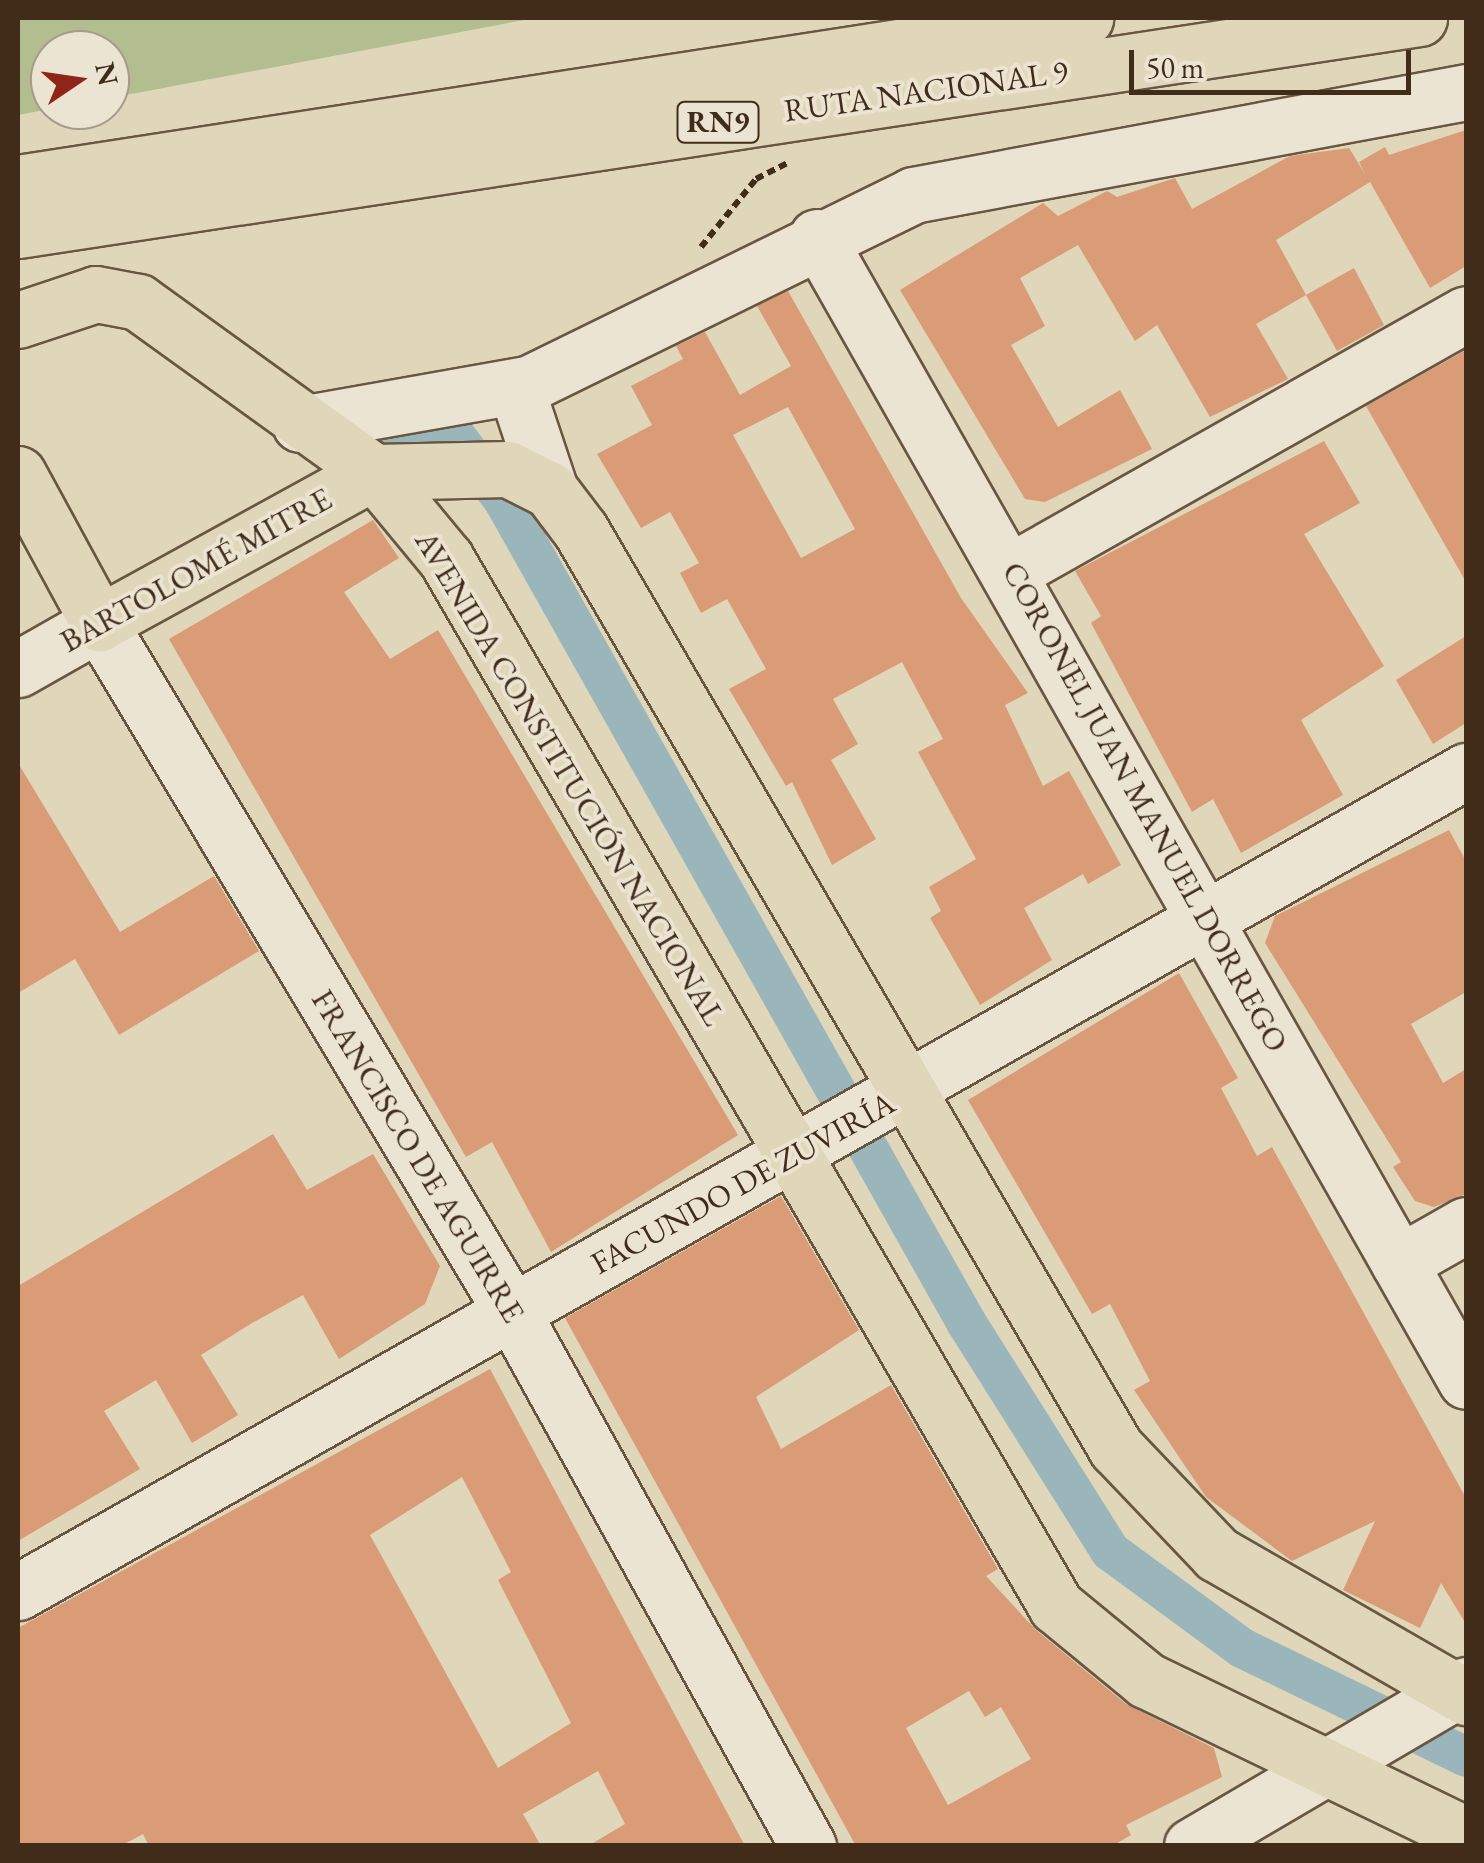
<!DOCTYPE html>
<meta charset="utf-8">
<style>
body{margin:0}
#map{position:relative;width:1484px;height:1863px;overflow:hidden;background:#e0d6ba;font-family:"EB Garamond",serif}
div>[style]{position:absolute}
.green>*{inset:0;background:#b2be90}
.canal>*{height:40px;margin:-20px;padding:0 20px;transform-origin:20px;border-radius:20px;background:#9ab6bb}
.building>*{inset:0;background:#da9b77}
.path>*{height:6px;margin-top:-3px;transform-origin:0;background:repeating-linear-gradient(90deg,#412c1a 0 8px,transparent 0 13px)}
.roads{filter:drop-shadow(2px 0 #695642) drop-shadow(-2px 0 #695642) drop-shadow(0 2px #695642) drop-shadow(0 -2px #695642)}
.minor>*{height:55px;margin:-27.5px;padding:0 27.5px;transform-origin:27.5px;border-radius:27.5px;background:#ebe4d2}
.major>*{height:55px;margin:-27.5px;padding:0 27.5px;transform-origin:27.5px;border-radius:27.5px;background:#e0d6ba}
span{translate:-50% -50%;white-space:nowrap;text-align:center;line-height:1.15;-webkit-text-stroke:8px #ebe4d2;paint-order:stroke}
.shield-label span{padding:2px 8px;background:#ebe4d2;border:2px solid;border-radius:8px;-webkit-text-stroke-width:0}
.shield-label{font-size:30px;color:#412c1a;font-weight:700}
.street-label{font-size:32px;color:#412c1a}
.frame{position:absolute;inset:0;border:20px solid #412c1a;pointer-events:none}
.north{position:absolute;left:30px;top:30px;width:100px;height:100px;box-sizing:border-box;background:#ebe4d2;border:2px solid #a79a88;border-radius:50%;rotate:77deg;font-size:28px;font-weight:700;line-height:40px;text-align:center;color:#412c1a}
.north::after{content:'';display:block;margin:auto;width:35px;height:45px;background:#8f2418;clip-path:polygon(50% 0,100% 100%,50% 72%,0 100%)}
.scale{position:absolute;left:1129px;top:50px;width:282px;height:45px;box-sizing:border-box;border:5px solid #412c1a;border-top:0;padding-left:12px;font-size:30px;line-height:35px;white-space:nowrap;color:#412c1a;-webkit-text-stroke:8px #ebe4d2;paint-order:stroke}
</style>
<div id="map">
<div class="green">
<div style="clip-path:polygon(18px 18px,535px 18px,110px 98px,110px 50px,50px 50px,50px 109px,18px 115px)"></div>
</div>
<div class="canal">
<div style="left:362px;top:428px;width:93px;rotate:4.3deg"></div>
<div style="left:455px;top:435px;width:82px;rotate:53.4deg"></div>
<div style="left:504px;top:501px;width:942px;rotate:60.63deg"></div>
<div style="left:966px;top:1322px;width:271px;rotate:57.8deg"></div>
<div style="left:1110px;top:1551px;width:164px;rotate:36.3deg"></div>
<div style="left:1242px;top:1648px;width:249px;rotate:25.9deg"></div>
</div>
<div class="building">
<div style="clip-path:polygon(1466px 130px,1466px 266px,1430px 288px,1370px 182px,1276px 240px,1306px 295px,1256px 324px,1288px 379px,1210px 417px,1157px 325px,1135px 341px,1078px 245px,1020px 278px,1045px 326px,1011px 345px,1058px 427px,1120px 390px,1152px 449px,1045px 502px,1025px 499px,900px 290px,1043px 203px,1058px 216px,1107px 191px,1117px 197px,1175px 178px,1192px 209px,1290px 156px,1349px 148px,1365px 174px,1359px 162px,1385px 147px,1389px 155px)"></div>
<div style="clip-path:polygon(1354px 268px,1384px 325px,1337px 351px,1306px 295px)"></div>
<div style="clip-path:polygon(evenodd,788px 291px,961px 598px,1028px 693px,1005px 705px,1043px 786px,1069px 771px,1121px 865px,1088px 884px,1083px 874px,1024px 908px,1052px 960px,980px 1005px,930px 918px,941px 911px,929px 887px,976px 859px,918px 752px,943px 739px,902px 662px,833px 699px,858px 744px,831px 760px,876px 839px,832px 865px,792px 782px,786px 786px,729px 689px,766px 669px,727px 599px,701px 613px,680px 573px,699px 563px,670px 512px,641px 528px,597px 454px,652px 425px,631px 386px,683px 359px,676px 346px,705px 332px,740px 395px,791px 366px,757px 306px,788px 291px,788px 407px,855px 529px,801px 558px,733px 435px,788px 407px)"></div>
<div style="clip-path:polygon(1466px 350px,1466px 582px,1366px 406px)"></div>
<div style="clip-path:polygon(1324px 441px,1360px 503px,1304px 534px,1384px 666px,1301px 720px,1343px 795px,1241px 853px,1213px 799px,1192px 812px,1091px 623px,1101px 616px,1075px 571px)"></div>
<div style="clip-path:polygon(373px 520px,399px 558px,344px 592px,390px 659px,438px 630px,738px 1135px,551px 1252px,492px 1142px,466px 1157px,169px 639px)"></div>
<div style="clip-path:polygon(1466px 636px,1466px 723px,1433px 744px,1396px 680px)"></div>
<div style="clip-path:polygon(18px 763px,120px 932px,214px 876px,259px 951px,119px 1035px,75px 959px,18px 993px)"></div>
<div style="clip-path:polygon(1449px 830px,1466px 861px,1466px 992px,1411px 1024px,1443px 1083px,1466px 1069px,1466px 1194px,1434px 1207px,1415px 1201px,1393px 1167px,1401px 1162px,1265px 943px,1275px 916px)"></div>
<div style="clip-path:polygon(1179px 973px,1238px 1078px,1221px 1088px,1257px 1156px,1272px 1147px,1466px 1498px,1466px 1624px,1441px 1583px,1420px 1628px,1343px 1590px,1375px 1521px,1292px 1561px,1206px 1497px,1134px 1390px,1150px 1381px,1110px 1304px,1092px 1314px,968px 1100px)"></div>
<div style="clip-path:polygon(273px 1134px,307px 1190px,373px 1154px,440px 1266px,425px 1304px,339px 1359px,303px 1295px,252px 1323px,201px 1355px,238px 1415px,192px 1443px,156px 1380px,104px 1411px,140px 1469px,18px 1541px,18px 1286px)"></div>
<div style="clip-path:polygon(evenodd,781px 1196px,859px 1330px,756px 1397px,781px 1449px,891px 1385px,998px 1569px,986px 1576px,1036px 1630px,1126px 1704px,1214px 1748px,1222px 1777px,1126px 1825px,1131px 1835px,1112px 1846px,856px 1846px,565px 1318px,781px 1196px,969px 1691px,985px 1717px,1001px 1707px,1031px 1759px,948px 1805px,906px 1728px,969px 1691px)"></div>
<div style="clip-path:polygon(evenodd,490px 1369px,745px 1846px,588px 1846px,625px 1824px,598px 1771px,523px 1814px,541px 1846px,149px 1846px,143px 1834px,121px 1846px,18px 1846px,18px 1628px,490px 1369px,462px 1477px,511px 1572px,498px 1580px,571px 1723px,498px 1768px,370px 1535px,462px 1477px)"></div>
</div>
<div class="path">
<div style="left:701px;top:247px;width:87px;rotate:-51deg"></div>
<div style="left:756px;top:179px;width:35px;rotate:-27deg"></div>
</div>
<div class="roads">
<div class="minor">
<div style="left:817px;top:237px;width:1315px;rotate:60.43deg"></div>
<div style="left:516px;top:388px;width:108px;rotate:71.6deg"></div>
<div style="left:300px;top:424px;width:231px;rotate:-10deg"></div>
<div style="left:528px;top:384px;width:429px;rotate:-26.1deg"></div>
<div style="left:913px;top:195px;width:563px;rotate:-10.55deg"></div>
<div style="left:1013px;top:570px;width:520px;rotate:-29.47deg"></div>
<div style="left:18px;top:669px;width:93px;rotate:-29.6deg"></div>
<div style="left:99px;top:623px;width:803px;rotate:59.06deg"></div>
<div style="left:512px;top:1312px;width:611px;rotate:61deg"></div>
<div style="left:1399px;top:1263px;width:77px;rotate:-29.6deg"></div>
<div style="left:18px;top:1592px;width:1665px;rotate:-29.55deg"></div>
<div style="left:1192px;top:1846px;width:318px;rotate:-30.4deg"></div>
</div>
<div class="major">
<div style="left:18px;top:183px;width:1080px;rotate:-8.79deg"></div>
<div style="left:18px;top:230px;width:1417px;rotate:-8.6deg"></div>
<div style="left:18px;top:320px;width:82px;rotate:-18.4deg"></div>
<div style="left:96px;top:294px;width:43px;rotate:10.8deg"></div>
<div style="left:138px;top:302px;width:291px;rotate:35.8deg"></div>
<div style="left:374px;top:472px;width:113px;rotate:50.4deg"></div>
<div style="left:446px;top:559px;width:1212px;rotate:59.77deg"></div>
<div style="left:1056px;top:1606px;width:117px;rotate:39.4deg"></div>
<div style="left:1146px;top:1680px;width:356px;rotate:25.8deg"></div>
<div style="left:18px;top:474px;width:170px;rotate:61.5deg"></div>
<div style="left:99px;top:623px;width:314px;rotate:-28.8deg"></div>
<div style="left:374px;top:472px;width:134px;rotate:-1.3deg"></div>
<div style="left:508px;top:469px;width:47px;rotate:26.6deg"></div>
<div style="left:550px;top:490px;width:51px;rotate:52.9deg"></div>
<div style="left:581px;top:531px;width:1062px;rotate:59.74deg"></div>
<div style="left:1116px;top:1448px;width:146px;rotate:46.4deg"></div>
<div style="left:1217px;top:1554px;width:287px;rotate:29.9deg"></div>
</div>
</div>
<div class="shield-label">
<span style="left:718px;top:122px">RN9</span>
</div>
<div class="street-label">
<span style="left:926px;top:91px;rotate:-8deg">RUTA NACIONAL 9</span>
<span style="left:196px;top:570px;rotate:-29deg">BARTOLOMÉ MITRE</span>
<span style="left:570px;top:778px;rotate:59deg">AVENIDA CONSTITUCIÓN NACIONAL</span>
<span style="left:1145px;top:807px;rotate:61deg">CORONEL JUAN MANUEL DORREGO</span>
<span style="left:418px;top:1156px;rotate:59deg">FRANCISCO DE AGUIRRE</span>
<span style="left:743px;top:1183px;rotate:-29deg">FACUNDO DE ZUVIRÍA</span>
</div>
<div class="frame"></div>
<div class="north">N</div>
<div class="scale">50 m</div>
</div>
